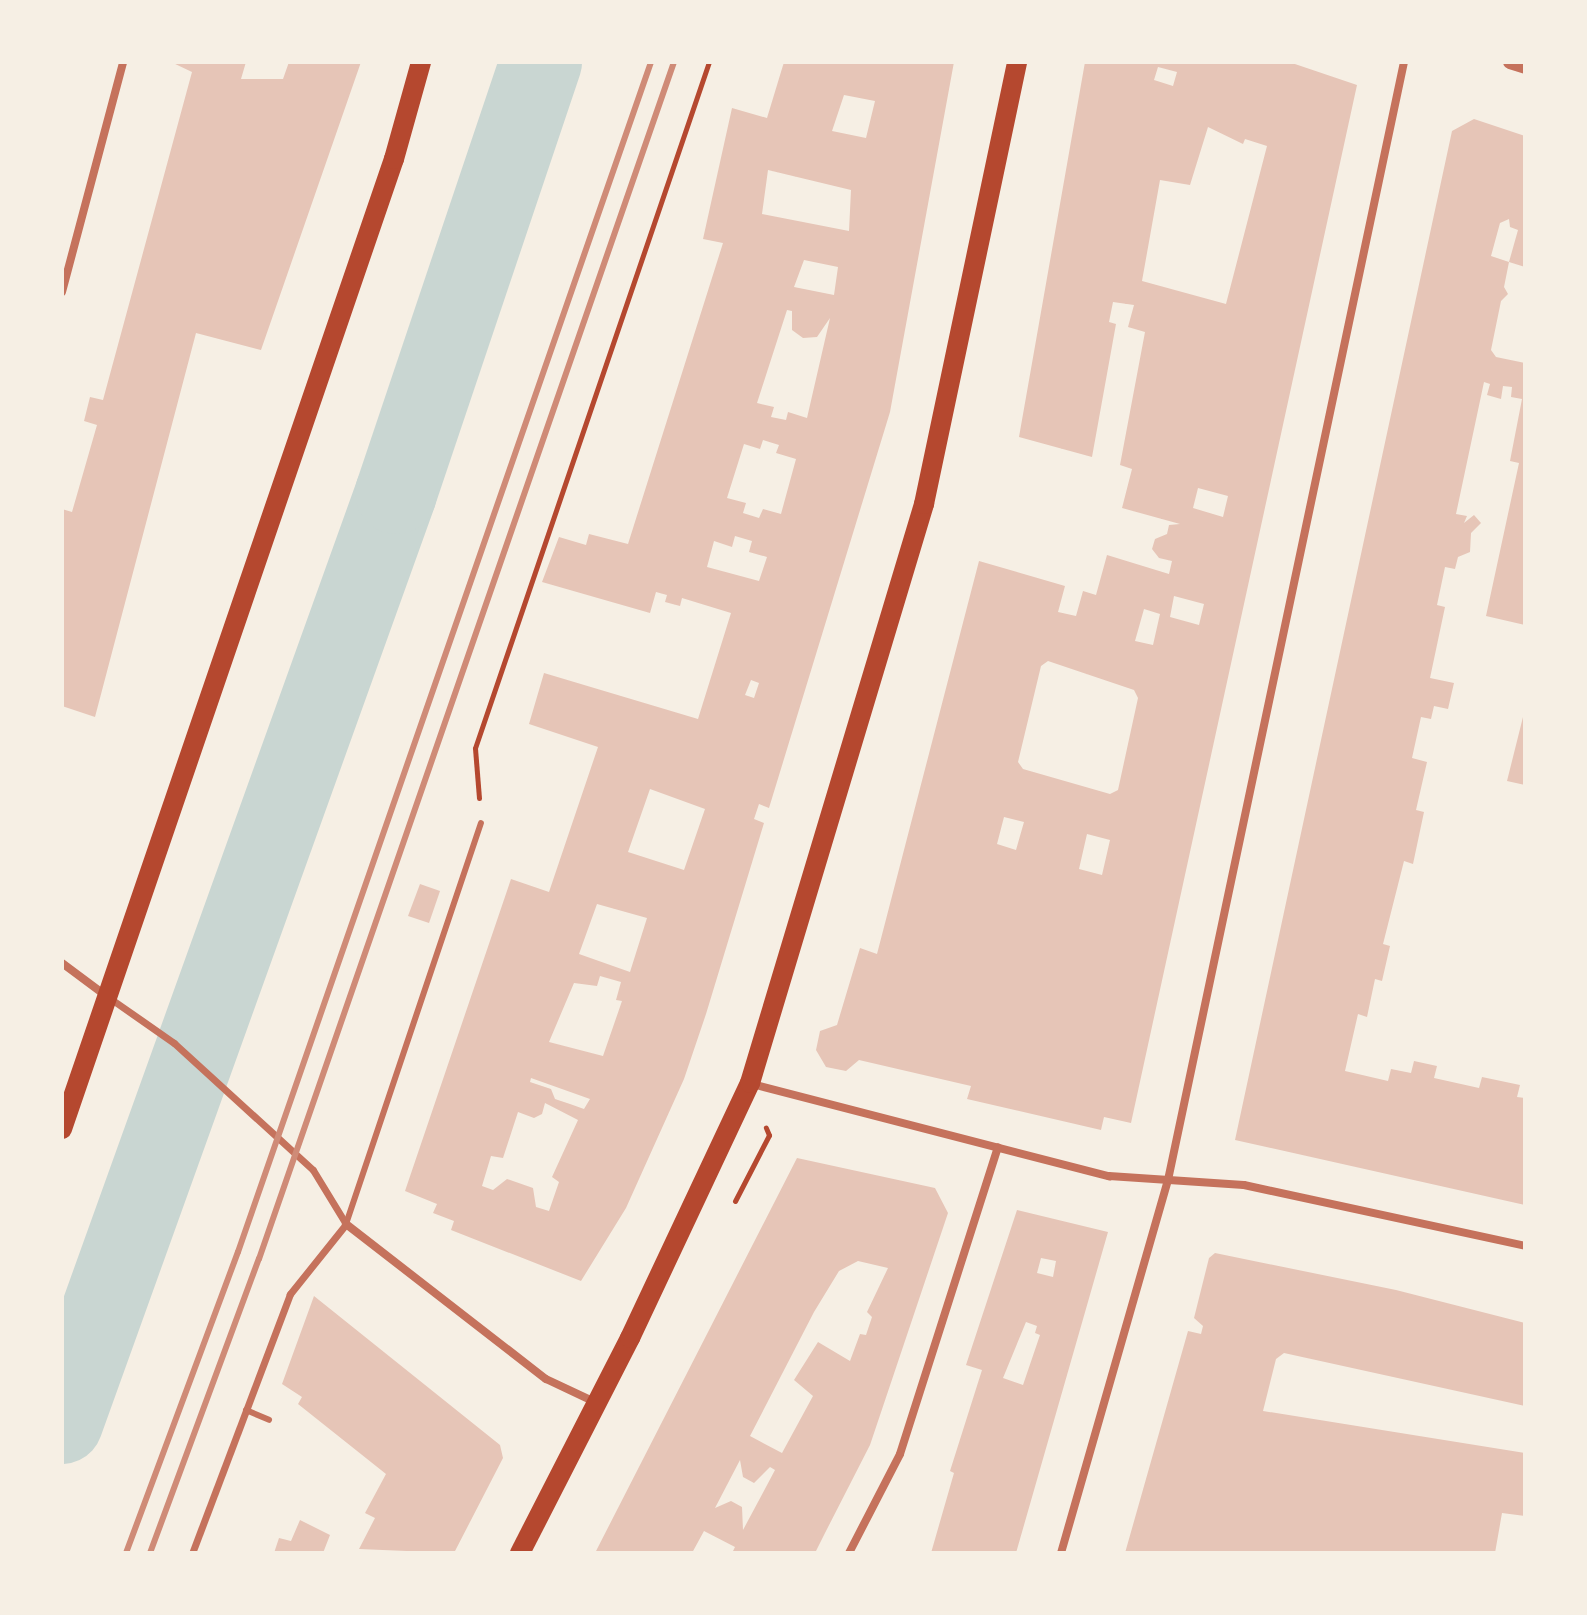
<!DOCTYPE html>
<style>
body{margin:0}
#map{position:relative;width:1587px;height:1615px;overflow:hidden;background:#f6efe4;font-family:Barlow,sans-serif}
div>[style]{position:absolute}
.river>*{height:82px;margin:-41px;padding:0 41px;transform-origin:41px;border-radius:41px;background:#c9d6d2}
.building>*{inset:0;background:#e6c5b7}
.path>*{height:5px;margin:-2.5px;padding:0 2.5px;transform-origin:2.5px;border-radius:2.5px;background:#b5482f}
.service>*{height:6px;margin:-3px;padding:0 3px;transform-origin:3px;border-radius:3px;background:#c5725c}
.pedestrian>*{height:7px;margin:-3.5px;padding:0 3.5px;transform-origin:3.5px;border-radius:3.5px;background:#c5725c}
.minor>*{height:8px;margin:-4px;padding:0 4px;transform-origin:4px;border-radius:4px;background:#c5725c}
.tertiary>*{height:14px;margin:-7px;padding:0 7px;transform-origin:7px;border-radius:7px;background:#c5725c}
.primary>*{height:20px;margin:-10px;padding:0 10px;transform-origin:10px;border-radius:10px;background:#b5482f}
.rail>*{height:6px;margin:-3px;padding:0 3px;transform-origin:3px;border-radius:3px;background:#cf8b77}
span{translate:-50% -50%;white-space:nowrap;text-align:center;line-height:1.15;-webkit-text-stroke:6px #f6efe4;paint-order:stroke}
.frame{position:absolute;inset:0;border:64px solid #f6efe4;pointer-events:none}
</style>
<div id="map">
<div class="river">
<div style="left:62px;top:1423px;width:988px;rotate:-70.24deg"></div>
<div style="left:396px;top:493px;width:455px;rotate:-71.4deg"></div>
</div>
<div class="building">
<div style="clip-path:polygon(171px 62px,246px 62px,241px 79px,283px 79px,289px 62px,361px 62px,261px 350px,196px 333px,95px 717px,62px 706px,62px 509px,72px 512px,97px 425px,84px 421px,90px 397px,103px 400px,192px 72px)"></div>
<div style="clip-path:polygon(evenodd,784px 62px,954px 62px,890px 412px,769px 808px,759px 804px,754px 819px,764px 823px,706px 1014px,684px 1079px,626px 1208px,581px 1281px,451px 1230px,454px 1221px,433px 1213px,437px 1204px,405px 1191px,511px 879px,549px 892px,598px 747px,529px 724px,544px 673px,698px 719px,731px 613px,682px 598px,680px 606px,665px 602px,667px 595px,656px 592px,650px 613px,542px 582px,559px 537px,586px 545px,589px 534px,628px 544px,723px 243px,703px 239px,732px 108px,767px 118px,784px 62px,844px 95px,875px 101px,866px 138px,832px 131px,844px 95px,784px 62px,768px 170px,851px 190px,849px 231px,762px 214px,768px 170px,784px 62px,804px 260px,838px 267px,834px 295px,794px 287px,804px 260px,784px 62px,787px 310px,792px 311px,792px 330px,803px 338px,817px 337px,830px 318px,807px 418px,788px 412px,786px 420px,771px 417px,774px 407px,757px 403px,787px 310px,784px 62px,763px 440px,779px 445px,776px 453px,796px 459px,781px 514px,763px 509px,759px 518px,743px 513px,746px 503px,727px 498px,744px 444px,760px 449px,763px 440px,784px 62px,735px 536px,752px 541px,749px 552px,767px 557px,759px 581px,707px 567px,714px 541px,732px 547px,735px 536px,784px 62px,751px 680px,759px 683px,754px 698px,745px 695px,751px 680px,784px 62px,650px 789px,705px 809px,684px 870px,628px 852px,650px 789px,784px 62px,597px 904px,647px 918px,630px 972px,579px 954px,597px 904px,784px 62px,600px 976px,621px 982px,616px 1000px,622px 1001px,603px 1056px,549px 1042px,574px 983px,597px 986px,600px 976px,784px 62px,531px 1078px,590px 1099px,584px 1109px,570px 1104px,555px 1099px,551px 1089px,530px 1082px,531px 1078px,784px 62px,545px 1103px,578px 1120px,552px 1177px,559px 1182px,549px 1211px,536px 1207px,533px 1188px,507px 1179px,493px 1190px,482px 1186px,491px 1156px,503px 1158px,518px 1112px,534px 1118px,542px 1114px,545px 1103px)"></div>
<div style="clip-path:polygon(evenodd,1085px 62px,1289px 62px,1357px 85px,1131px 1123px,1104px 1117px,1101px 1130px,967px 1099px,971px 1086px,859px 1060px,846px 1071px,826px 1067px,816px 1050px,820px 1031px,837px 1025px,860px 948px,877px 954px,979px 561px,1065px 586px,1058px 612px,1076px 616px,1083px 591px,1096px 595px,1107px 555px,1169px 574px,1172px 561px,1159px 558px,1152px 549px,1155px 539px,1167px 534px,1169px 525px,1180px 524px,1122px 508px,1132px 469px,1120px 465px,1145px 332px,1128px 327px,1134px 305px,1113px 302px,1109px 322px,1116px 324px,1092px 457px,1019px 437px,1085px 62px,1158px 67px,1177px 72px,1173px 86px,1154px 80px,1158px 67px,1085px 62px,1208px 127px,1243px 144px,1245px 139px,1267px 146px,1226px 304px,1142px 281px,1160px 180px,1190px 185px,1208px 127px,1085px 62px,1198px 488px,1228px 496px,1223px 517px,1193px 508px,1198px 488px,1085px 62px,1174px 596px,1204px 604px,1199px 625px,1170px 617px,1174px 596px,1085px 62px,1144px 609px,1160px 614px,1153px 645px,1135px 641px,1144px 609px,1085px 62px,1048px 661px,1134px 690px,1138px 698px,1118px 790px,1110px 794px,1023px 769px,1018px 762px,1041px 666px,1048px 661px,1085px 62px,1004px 817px,1024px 822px,1016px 850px,997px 844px,1004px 817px,1085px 62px,1087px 834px,1110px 840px,1102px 875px,1079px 869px,1087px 834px)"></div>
<div style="clip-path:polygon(1474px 119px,1525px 136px,1525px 267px,1509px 262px,1518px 230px,1510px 227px,1509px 219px,1500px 223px,1491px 256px,1509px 262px,1504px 287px,1508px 294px,1501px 301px,1491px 350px,1496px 357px,1525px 363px,1525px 625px,1486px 616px,1519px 463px,1510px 461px,1522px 399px,1511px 397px,1512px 387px,1503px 386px,1501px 399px,1487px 395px,1490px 384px,1484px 382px,1456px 514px,1467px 516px,1464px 523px,1474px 515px,1481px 523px,1471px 533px,1470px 552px,1458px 557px,1455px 569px,1445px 567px,1437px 605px,1445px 607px,1430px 678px,1454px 683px,1448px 709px,1434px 706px,1431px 719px,1421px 717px,1412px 758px,1427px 762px,1416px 810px,1424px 812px,1413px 864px,1404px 861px,1383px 944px,1390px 946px,1382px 981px,1375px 979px,1367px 1017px,1358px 1014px,1345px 1071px,1388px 1081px,1391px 1069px,1411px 1073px,1414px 1061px,1437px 1066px,1434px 1078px,1479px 1088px,1482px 1077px,1520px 1085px,1517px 1097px,1525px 1098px,1525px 1205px,1235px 1140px,1452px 131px)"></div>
<div style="clip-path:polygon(1524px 713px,1525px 713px,1525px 785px,1507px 781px)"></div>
<div style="clip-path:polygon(420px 884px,440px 891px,429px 923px,408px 916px)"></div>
<div style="clip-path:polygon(evenodd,797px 1158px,935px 1188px,948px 1213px,870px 1445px,825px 1533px,815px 1553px,732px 1553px,735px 1547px,704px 1531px,692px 1553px,595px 1553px,797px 1158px,858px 1261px,888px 1268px,867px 1312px,872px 1317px,866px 1335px,860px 1334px,850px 1361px,818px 1342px,794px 1380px,813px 1396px,782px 1453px,750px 1436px,814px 1312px,839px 1271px,858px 1261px,797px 1158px,740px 1460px,743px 1477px,754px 1483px,770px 1467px,775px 1470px,743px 1530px,742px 1507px,731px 1501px,715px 1508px,740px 1460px)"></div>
<div style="clip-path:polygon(evenodd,1017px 1210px,1108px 1232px,1016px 1553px,931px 1553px,954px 1473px,950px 1471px,982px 1370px,966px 1365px,1017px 1210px,1041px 1258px,1056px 1261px,1053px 1277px,1037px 1273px,1041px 1258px,1017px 1210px,1026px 1322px,1037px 1326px,1035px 1333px,1040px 1335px,1023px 1385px,1003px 1378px,1026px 1322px)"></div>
<div style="clip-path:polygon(1215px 1253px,1396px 1290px,1525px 1323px,1525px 1406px,1284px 1353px,1276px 1359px,1263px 1411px,1525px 1453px,1525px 1516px,1502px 1513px,1495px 1553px,1125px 1553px,1188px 1331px,1201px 1334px,1203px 1326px,1194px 1318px,1209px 1258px)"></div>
<div style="clip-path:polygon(314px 1296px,500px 1445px,503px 1458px,454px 1553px,359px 1549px,375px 1518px,365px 1513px,386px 1474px,298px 1404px,302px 1397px,282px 1384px)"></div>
<div style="clip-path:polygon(300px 1520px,330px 1535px,323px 1553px,274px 1553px,279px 1538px,291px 1541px)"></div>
</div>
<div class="path">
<div style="left:479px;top:798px;width:50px;rotate:-94.6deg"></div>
<div style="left:475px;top:748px;width:725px;rotate:-71.17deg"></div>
<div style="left:735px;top:1201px;width:74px;rotate:-62.7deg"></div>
<div style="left:769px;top:1135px;width:8px;rotate:-113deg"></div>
</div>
<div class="service">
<div style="left:346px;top:1224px;width:423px;rotate:-71.4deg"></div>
<div style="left:246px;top:1410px;width:25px;rotate:23deg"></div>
</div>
<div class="pedestrian">
<div style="left:111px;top:999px;width:77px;rotate:34.9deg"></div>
<div style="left:174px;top:1043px;width:188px;rotate:42.4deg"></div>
<div style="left:313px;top:1170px;width:63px;rotate:58.6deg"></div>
<div style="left:346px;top:1224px;width:90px;rotate:128.7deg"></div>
<div style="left:290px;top:1294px;width:277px;rotate:110.7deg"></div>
</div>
<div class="minor">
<div style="left:62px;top:292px;width:238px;rotate:-75.1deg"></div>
<div style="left:62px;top:963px;width:54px;rotate:36.7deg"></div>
<div style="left:752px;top:1084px;width:369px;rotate:14.5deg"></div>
<div style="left:1109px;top:1176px;width:135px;rotate:3.8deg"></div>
<div style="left:1244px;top:1185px;width:288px;rotate:12.2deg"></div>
<div style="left:346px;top:1224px;width:253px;rotate:37.8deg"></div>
<div style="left:546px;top:1379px;width:56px;rotate:25.2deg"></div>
<div style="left:849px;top:1553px;width:111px;rotate:-62.7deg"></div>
<div style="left:900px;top:1454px;width:322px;rotate:-72.3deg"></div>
<div style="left:1061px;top:1553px;width:388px;rotate:-74deg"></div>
<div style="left:1168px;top:1180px;width:1143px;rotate:-78.08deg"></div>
</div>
<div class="tertiary">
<div style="left:1510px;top:62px;width:16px;rotate:18deg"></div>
</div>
<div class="primary">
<div style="left:62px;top:1129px;width:1025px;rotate:-71.11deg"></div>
<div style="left:394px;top:159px;width:101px;rotate:-74.4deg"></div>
<div style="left:520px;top:1553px;width:242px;rotate:-62.9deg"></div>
<div style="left:630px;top:1338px;width:282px;rotate:-64.8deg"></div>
<div style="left:750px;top:1083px;width:605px;rotate:-73.27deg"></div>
<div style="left:924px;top:504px;width:452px;rotate:-78.1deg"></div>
</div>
<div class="rail">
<div style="left:126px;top:1553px;width:321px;rotate:-69.6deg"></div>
<div style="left:238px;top:1252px;width:1260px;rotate:-70.86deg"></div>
<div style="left:150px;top:1553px;width:314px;rotate:-69.7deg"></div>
<div style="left:259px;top:1259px;width:1267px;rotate:-70.88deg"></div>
</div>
<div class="frame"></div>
</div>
